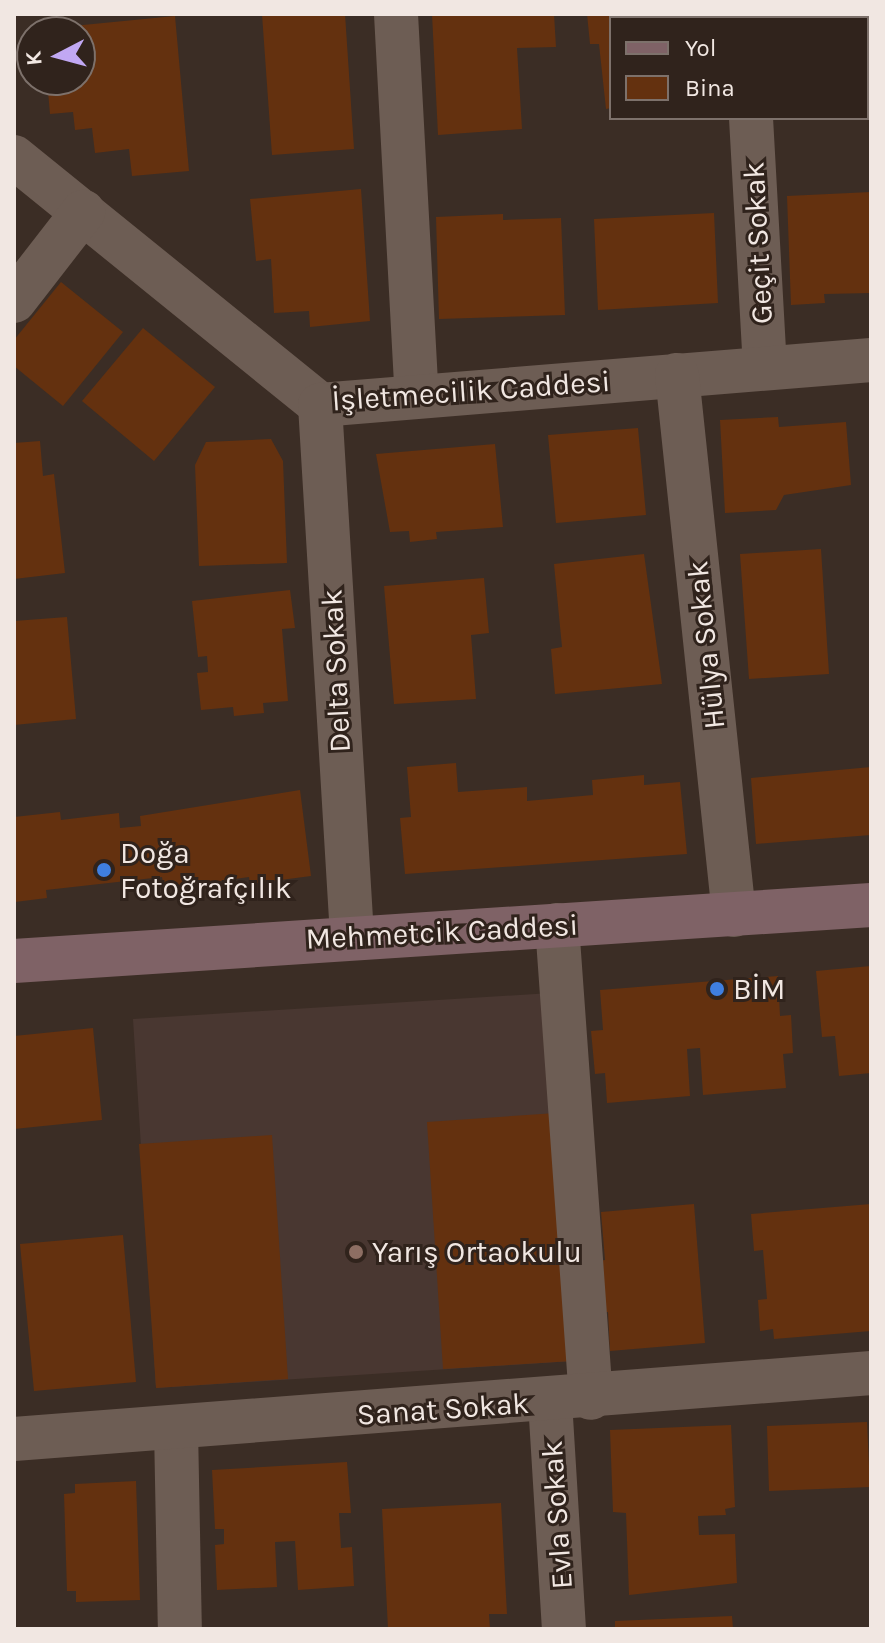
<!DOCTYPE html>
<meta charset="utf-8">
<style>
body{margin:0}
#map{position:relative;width:885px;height:1643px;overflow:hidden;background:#3b2d25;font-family:Karla,sans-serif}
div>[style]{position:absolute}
.education>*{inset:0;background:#493731}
.building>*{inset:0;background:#64310f}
.minor>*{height:44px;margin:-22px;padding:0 22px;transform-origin:22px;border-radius:22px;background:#6d5d54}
.secondary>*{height:44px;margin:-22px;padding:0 22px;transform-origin:22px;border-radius:22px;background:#7f6266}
.dots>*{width:22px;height:22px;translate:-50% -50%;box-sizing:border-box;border:4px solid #30231c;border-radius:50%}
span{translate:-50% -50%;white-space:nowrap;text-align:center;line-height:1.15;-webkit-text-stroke:6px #30231c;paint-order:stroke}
.street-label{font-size:30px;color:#f1e7e2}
.poi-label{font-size:30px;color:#f1e7e2}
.left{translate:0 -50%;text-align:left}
.frame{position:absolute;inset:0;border:16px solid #f1e7e2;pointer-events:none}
.legend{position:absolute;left:609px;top:16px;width:260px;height:104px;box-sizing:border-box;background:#30231c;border:2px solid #7d716b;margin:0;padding:10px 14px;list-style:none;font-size:24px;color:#f1e7e2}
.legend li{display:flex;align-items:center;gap:16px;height:40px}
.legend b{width:40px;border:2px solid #7d716b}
.north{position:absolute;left:16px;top:16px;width:80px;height:80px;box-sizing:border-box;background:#30231c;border:2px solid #7d716b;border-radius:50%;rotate:264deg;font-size:22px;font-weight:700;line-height:32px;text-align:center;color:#f1e7e2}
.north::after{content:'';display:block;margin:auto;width:28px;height:36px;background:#c1a8f3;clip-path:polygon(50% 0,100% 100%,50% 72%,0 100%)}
</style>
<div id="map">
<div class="education">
<div style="clip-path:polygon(551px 993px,573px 1361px,156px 1388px,133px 1019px)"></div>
</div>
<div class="building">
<div style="clip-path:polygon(262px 14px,345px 14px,354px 149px,272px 155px)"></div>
<div style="clip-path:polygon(432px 14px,554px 14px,556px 47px,517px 48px,522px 129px,438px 135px)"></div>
<div style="clip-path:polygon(587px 14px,703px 14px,703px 18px,611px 18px,611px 108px,606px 109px,599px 44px,590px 44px)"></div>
<div style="clip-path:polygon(788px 14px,871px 14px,871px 92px,867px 92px,867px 18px)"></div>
<div style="clip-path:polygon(175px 16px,189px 171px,132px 176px,129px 149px,95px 153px,92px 128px,75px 130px,73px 112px,50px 114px,47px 80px,80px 80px,80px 32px,42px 29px)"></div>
<div style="clip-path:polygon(361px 189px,370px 321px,310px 327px,309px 311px,274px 313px,271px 259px,256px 261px,250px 199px)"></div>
<div style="clip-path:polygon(871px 192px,871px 293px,824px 294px,825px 303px,791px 305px,787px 196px)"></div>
<div style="clip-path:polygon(714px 213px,718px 303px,598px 310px,594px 219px)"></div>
<div style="clip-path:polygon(503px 214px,503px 220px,561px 218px,565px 315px,439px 319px,436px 217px)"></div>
<div style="clip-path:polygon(61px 282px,123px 332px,63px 406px,14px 366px,14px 340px)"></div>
<div style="clip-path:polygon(143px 328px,215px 387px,154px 461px,82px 401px)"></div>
<div style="clip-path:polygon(778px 417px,779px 427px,846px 422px,851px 485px,784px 495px,776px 510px,725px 513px,720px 420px)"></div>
<div style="clip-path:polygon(638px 428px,646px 515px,556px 523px,548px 435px)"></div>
<div style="clip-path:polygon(271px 439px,283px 461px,287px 563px,199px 566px,195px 465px,206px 442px)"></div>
<div style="clip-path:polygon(40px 441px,43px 476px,54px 474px,65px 573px,14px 579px,14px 443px)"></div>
<div style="clip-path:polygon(495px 444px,503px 527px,436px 532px,437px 539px,410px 542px,409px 531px,390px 532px,376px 454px)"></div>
<div style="clip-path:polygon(821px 549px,829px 674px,749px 679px,740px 554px)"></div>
<div style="clip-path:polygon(644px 554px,662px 684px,555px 694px,551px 649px,562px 647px,554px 564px)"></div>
<div style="clip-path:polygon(484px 578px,489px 633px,471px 635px,476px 699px,394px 704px,384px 586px)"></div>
<div style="clip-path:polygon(290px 590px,295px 628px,282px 629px,288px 701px,263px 703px,264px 713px,234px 716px,233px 707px,201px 710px,197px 673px,208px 672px,207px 656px,198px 657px,192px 601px)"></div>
<div style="clip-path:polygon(67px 617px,76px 719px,14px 725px,14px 621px)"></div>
<div style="clip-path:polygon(456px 763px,458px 792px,527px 787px,527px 801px,593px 795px,592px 780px,644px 775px,644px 785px,680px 782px,687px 854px,405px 874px,400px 818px,411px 817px,407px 767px)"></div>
<div style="clip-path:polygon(871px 767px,871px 835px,756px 844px,751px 778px)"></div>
<div style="clip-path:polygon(300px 790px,311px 876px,250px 884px,249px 877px,164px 889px,162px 877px,46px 890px,47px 898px,15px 902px,14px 817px,60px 812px,61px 820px,119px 813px,120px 828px,141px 826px,140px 816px)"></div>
<div style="clip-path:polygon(871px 966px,871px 1073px,839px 1076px,835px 1036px,822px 1037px,816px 971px)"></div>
<div style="clip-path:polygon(778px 976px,780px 1016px,791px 1015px,793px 1053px,783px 1054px,786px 1088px,703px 1095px,700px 1048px,687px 1049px,690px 1096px,607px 1103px,605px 1073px,595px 1074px,591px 1031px,603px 1030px,600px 990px)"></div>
<div style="clip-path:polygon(93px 1028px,102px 1120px,14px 1129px,14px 1036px)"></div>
<div style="clip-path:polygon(556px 1113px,573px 1361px,443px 1369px,427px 1122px)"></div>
<div style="clip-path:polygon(272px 1135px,288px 1379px,156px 1388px,139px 1144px)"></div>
<div style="clip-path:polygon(694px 1204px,705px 1343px,610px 1351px,608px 1312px,595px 1313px,591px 1262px,605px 1260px,601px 1212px)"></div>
<div style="clip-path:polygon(871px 1204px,871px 1331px,774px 1339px,773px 1329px,760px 1331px,758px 1300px,767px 1299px,763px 1250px,754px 1251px,751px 1214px)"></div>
<div style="clip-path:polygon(123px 1235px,136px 1382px,34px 1391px,20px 1244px)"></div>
<div style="clip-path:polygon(867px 1422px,870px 1487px,769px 1491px,767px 1426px)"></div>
<div style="clip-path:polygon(731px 1425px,735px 1507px,725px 1509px,726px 1515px,698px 1516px,699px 1535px,735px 1534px,737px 1583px,629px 1595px,626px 1513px,613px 1512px,610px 1430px)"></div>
<div style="clip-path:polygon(347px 1462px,351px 1513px,339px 1513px,341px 1548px,352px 1547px,354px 1586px,298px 1590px,295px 1541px,275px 1542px,277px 1587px,217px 1590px,215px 1545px,224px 1544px,224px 1529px,215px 1529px,212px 1470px)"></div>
<div style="clip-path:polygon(136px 1481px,140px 1600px,76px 1602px,76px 1591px,67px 1591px,64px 1494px,75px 1493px,75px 1484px)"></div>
<div style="clip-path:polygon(501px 1503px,507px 1614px,489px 1614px,490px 1629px,388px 1629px,382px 1509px)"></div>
<div style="clip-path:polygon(732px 1616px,733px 1629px,615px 1629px,615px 1621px)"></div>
</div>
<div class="minor">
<div style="left:396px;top:14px;width:383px;rotate:86.9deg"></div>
<div style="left:745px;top:14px;width:4px;rotate:90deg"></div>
<div style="left:751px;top:118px;width:250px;rotate:86.8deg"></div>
<div style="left:14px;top:157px;width:394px;rotate:39deg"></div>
<div style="left:320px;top:405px;width:553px;rotate:-4.67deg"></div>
<div style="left:14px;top:301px;width:113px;rotate:-52.2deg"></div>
<div style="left:677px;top:375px;width:543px;rotate:83.97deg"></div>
<div style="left:320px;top:405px;width:532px;rotate:86.55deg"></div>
<div style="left:557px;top:925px;width:474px;rotate:85.9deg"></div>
<div style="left:550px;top:1401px;width:228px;rotate:86.5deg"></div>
<div style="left:176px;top:1428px;width:201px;rotate:88.9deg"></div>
<div style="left:14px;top:1439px;width:860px;rotate:-4.4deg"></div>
</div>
<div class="secondary">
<div style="left:14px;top:961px;width:859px;rotate:-3.74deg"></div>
</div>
<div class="dots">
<div style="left:104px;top:870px;background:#3f7fe0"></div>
<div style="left:717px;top:989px;background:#3f7fe0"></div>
<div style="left:356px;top:1252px;background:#8d6e63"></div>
</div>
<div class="street-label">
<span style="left:758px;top:243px;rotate:-93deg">Geçit Sokak</span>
<span style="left:471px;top:391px;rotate:-4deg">İşletmecilik Caddesi</span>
<span style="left:706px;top:645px;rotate:-96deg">Hülya Sokak</span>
<span style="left:336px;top:671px;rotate:-93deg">Delta Sokak</span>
<span style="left:442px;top:932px;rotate:-3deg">Mehmetcik Caddesi</span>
<span style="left:443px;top:1409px;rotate:-4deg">Sanat Sokak</span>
<span style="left:557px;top:1515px;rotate:-94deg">Evla Sokak</span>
</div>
<div class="poi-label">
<span class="left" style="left:120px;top:870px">Doğa<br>Fotoğrafçılık</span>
<span class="left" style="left:733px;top:989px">BİM</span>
<span class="left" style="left:372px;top:1252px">Yarış Ortaokulu</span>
</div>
<div class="frame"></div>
<ul class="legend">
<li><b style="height:10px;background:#7f6266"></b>Yol</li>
<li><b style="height:22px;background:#64310f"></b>Bina</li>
</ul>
<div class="north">K</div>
</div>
